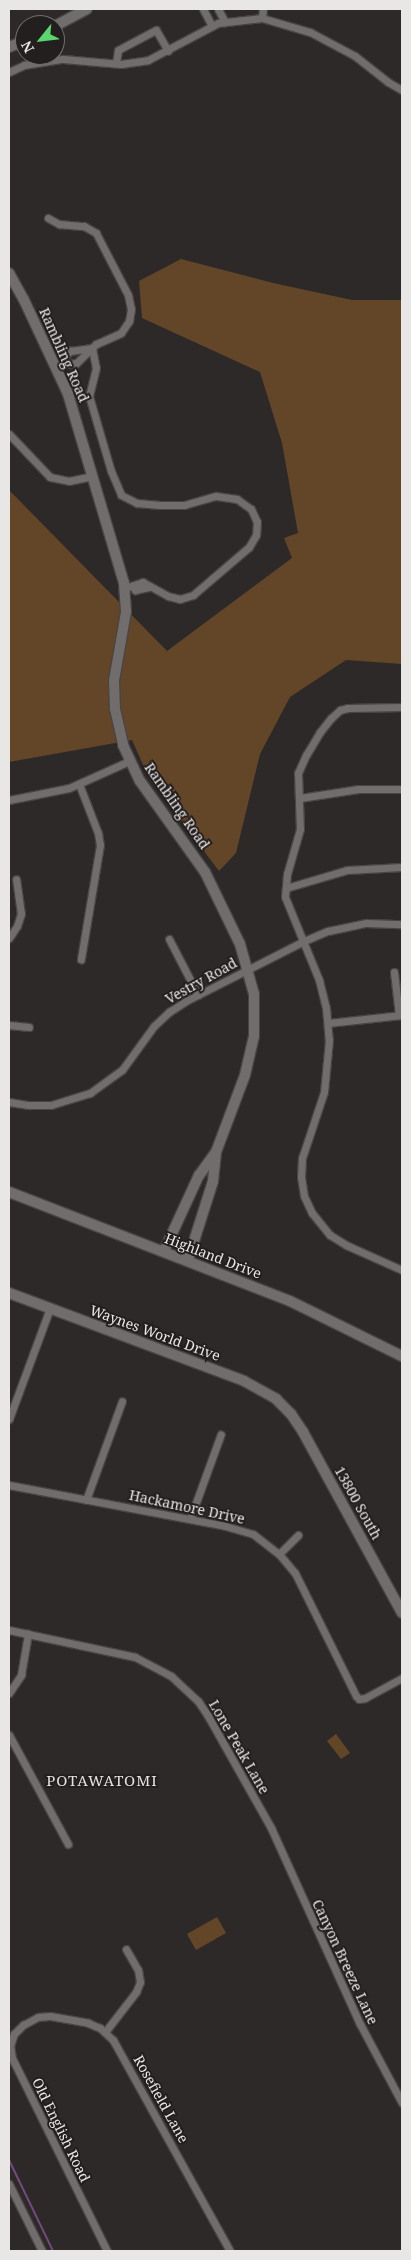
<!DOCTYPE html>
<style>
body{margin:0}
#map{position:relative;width:411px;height:2260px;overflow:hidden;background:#2d2929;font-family:"Noto Serif",serif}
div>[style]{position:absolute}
.green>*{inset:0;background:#634627}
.stream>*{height:2px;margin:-1px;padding:0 1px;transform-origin:1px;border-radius:1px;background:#75497d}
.roads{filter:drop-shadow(1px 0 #484545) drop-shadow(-1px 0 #484545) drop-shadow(0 1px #484545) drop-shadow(0 -1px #484545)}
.street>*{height:7px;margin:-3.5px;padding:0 3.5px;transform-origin:3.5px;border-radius:3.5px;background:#716d6d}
.secondary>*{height:10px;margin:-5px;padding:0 5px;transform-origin:5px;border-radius:5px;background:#716d6d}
span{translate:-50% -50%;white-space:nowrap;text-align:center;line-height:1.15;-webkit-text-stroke:4px #231f1f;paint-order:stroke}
.street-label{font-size:14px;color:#e9e6e6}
.neighbourhood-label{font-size:15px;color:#e6e0e0;letter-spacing:1px}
.frame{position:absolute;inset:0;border:10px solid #e9e6e6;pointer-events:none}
.north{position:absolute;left:15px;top:15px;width:50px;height:50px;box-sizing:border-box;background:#231f1f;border:1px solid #726f6f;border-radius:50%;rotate:241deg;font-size:14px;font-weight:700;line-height:20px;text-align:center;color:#e9e6e6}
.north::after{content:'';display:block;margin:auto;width:18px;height:22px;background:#5bd56e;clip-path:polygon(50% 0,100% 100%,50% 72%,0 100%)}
</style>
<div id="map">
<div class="green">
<div style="clip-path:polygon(181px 259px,273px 283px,352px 300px,402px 300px,402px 664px,346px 660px,290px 697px,260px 754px,236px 853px,219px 871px,149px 778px,132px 740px,9px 762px,9px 490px,167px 651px,292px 558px,284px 538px,298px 533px,282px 443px,260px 372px,142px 318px,139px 281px)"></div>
<div style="clip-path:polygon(336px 1734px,350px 1753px,341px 1759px,327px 1741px)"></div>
<div style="clip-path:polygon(217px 1917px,226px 1933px,196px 1950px,187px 1934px)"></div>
</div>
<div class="stream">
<div style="left:9px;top:2160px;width:101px;rotate:64.2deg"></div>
</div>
<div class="roads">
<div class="street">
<div style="left:203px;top:9px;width:19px;rotate:62deg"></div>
<div style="left:218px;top:9px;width:15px;rotate:62deg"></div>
<div style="left:262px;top:18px;width:9px;rotate:-84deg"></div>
<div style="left:116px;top:63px;width:13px;rotate:-81deg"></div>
<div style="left:118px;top:50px;width:43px;rotate:-27.8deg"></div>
<div style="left:156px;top:30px;width:24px;rotate:60deg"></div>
<div style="left:9px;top:72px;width:17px;rotate:-25deg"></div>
<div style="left:24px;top:65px;width:39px;rotate:-9deg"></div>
<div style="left:63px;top:59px;width:58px;rotate:4.9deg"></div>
<div style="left:121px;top:64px;width:27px;rotate:-8deg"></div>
<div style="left:148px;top:60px;width:79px;rotate:-27.9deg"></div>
<div style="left:218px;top:23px;width:44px;rotate:-6.5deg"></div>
<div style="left:262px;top:18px;width:50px;rotate:16.3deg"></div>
<div style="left:310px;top:32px;width:51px;rotate:28.1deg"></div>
<div style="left:355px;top:56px;width:42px;rotate:38.2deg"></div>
<div style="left:388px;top:82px;width:16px;rotate:30deg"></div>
<div style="left:48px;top:218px;width:13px;rotate:29deg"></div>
<div style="left:59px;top:224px;width:25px;rotate:5deg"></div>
<div style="left:84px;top:226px;width:14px;rotate:30deg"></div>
<div style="left:96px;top:233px;width:70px;rotate:62.7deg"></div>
<div style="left:128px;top:295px;width:14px;rotate:78deg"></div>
<div style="left:131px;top:309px;width:12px;rotate:99deg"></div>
<div style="left:129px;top:321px;width:14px;rotate:124deg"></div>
<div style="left:121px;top:333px;width:27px;rotate:156deg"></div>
<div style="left:96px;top:344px;width:28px;rotate:136deg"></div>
<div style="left:76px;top:363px;width:6px;rotate:171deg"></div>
<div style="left:70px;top:364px;width:6px;rotate:-149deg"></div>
<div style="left:92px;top:348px;width:20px;rotate:79deg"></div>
<div style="left:96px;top:368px;width:29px;rotate:104deg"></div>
<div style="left:89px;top:396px;width:78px;rotate:73.7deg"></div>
<div style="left:111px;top:471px;width:26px;rotate:67deg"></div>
<div style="left:121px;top:495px;width:18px;rotate:27deg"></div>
<div style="left:137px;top:503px;width:23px;rotate:5deg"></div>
<div style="left:160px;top:505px;width:24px"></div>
<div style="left:184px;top:505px;width:33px;rotate:-16deg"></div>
<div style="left:216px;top:496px;width:21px;rotate:8deg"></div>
<div style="left:237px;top:499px;width:17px;rotate:36deg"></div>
<div style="left:251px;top:509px;width:14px;rotate:65deg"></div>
<div style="left:257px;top:522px;width:13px;rotate:94deg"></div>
<div style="left:256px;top:535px;width:14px;rotate:120deg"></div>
<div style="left:249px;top:547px;width:74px;rotate:139.4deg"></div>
<div style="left:193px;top:595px;width:14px;rotate:163deg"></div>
<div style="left:180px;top:599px;width:12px;rotate:-166deg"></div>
<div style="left:168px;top:596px;width:29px;rotate:-151deg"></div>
<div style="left:143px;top:582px;width:19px;rotate:162deg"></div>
<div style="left:61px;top:363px;width:4px;rotate:-27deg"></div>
<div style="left:65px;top:361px;width:6px;rotate:-81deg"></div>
<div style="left:66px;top:355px;width:6px;rotate:-45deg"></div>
<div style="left:70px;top:351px;width:22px;rotate:-8deg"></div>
<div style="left:9px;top:434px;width:59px;rotate:46.4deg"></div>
<div style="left:50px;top:477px;width:19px;rotate:12deg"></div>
<div style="left:69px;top:481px;width:24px;rotate:-12deg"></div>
<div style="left:133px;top:587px;width:4px;rotate:56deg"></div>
<div style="left:135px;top:590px;width:14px;rotate:-12deg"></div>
<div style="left:402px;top:707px;width:54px;rotate:178.9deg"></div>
<div style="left:348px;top:708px;width:8px;rotate:166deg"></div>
<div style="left:340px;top:710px;width:12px;rotate:138deg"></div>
<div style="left:331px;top:718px;width:18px;rotate:128deg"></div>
<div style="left:320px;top:732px;width:27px;rotate:121deg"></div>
<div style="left:306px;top:755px;width:20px;rotate:114deg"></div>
<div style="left:298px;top:773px;width:56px;rotate:88deg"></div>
<div style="left:300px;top:829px;width:47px;rotate:106.1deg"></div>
<div style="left:287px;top:874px;width:23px;rotate:95deg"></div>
<div style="left:285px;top:897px;width:90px;rotate:67.7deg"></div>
<div style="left:319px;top:980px;width:29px;rotate:76deg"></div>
<div style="left:326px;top:1008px;width:32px;rotate:85deg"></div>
<div style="left:329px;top:1040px;width:52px;rotate:95.5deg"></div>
<div style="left:324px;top:1092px;width:70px;rotate:108.4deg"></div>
<div style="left:302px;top:1158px;width:19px;rotate:93deg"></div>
<div style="left:301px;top:1177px;width:19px;rotate:81deg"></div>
<div style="left:304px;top:1196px;width:19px;rotate:65deg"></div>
<div style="left:312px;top:1213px;width:28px;rotate:51deg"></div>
<div style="left:330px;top:1235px;width:19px;rotate:32deg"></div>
<div style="left:346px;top:1245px;width:61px;rotate:24.1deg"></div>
<div style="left:79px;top:784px;width:53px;rotate:68.8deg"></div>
<div style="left:98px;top:833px;width:12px;rotate:81deg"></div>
<div style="left:100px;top:845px;width:116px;rotate:99.5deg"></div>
<div style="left:300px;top:798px;width:59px;rotate:-8.8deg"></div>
<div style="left:358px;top:789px;width:44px"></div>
<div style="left:9px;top:800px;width:61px;rotate:-11.3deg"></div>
<div style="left:69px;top:788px;width:66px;rotate:-24.2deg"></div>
<div style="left:286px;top:888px;width:64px;rotate:-16.4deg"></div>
<div style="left:347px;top:870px;width:55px;rotate:-3.1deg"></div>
<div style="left:9px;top:938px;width:14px;rotate:-56deg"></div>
<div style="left:17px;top:926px;width:13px;rotate:-72deg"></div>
<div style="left:21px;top:914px;width:35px;rotate:-98deg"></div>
<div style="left:169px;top:939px;width:63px;rotate:62.6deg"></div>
<div style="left:394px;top:972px;width:43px;rotate:83.4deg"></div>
<div style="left:328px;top:1023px;width:74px;rotate:-6.2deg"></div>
<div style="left:9px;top:1025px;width:20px;rotate:6deg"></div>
<div style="left:9px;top:1102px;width:20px;rotate:9deg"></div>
<div style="left:29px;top:1105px;width:22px"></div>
<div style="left:51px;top:1105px;width:41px;rotate:-17.1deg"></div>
<div style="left:90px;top:1093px;width:39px;rotate:-36deg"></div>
<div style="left:122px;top:1070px;width:54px;rotate:-54deg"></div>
<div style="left:154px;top:1026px;width:21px;rotate:-43deg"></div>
<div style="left:169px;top:1012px;width:20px;rotate:-33deg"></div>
<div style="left:186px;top:1001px;width:132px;rotate:-27deg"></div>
<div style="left:304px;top:941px;width:26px;rotate:-23deg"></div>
<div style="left:328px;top:931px;width:39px;rotate:-12deg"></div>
<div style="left:366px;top:923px;width:36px;rotate:2deg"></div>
<div style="left:9px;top:1419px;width:118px;rotate:-69.7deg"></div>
<div style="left:9px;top:1485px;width:220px;rotate:10.7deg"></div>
<div style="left:225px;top:1526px;width:29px;rotate:16deg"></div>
<div style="left:253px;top:1534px;width:33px;rotate:38deg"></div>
<div style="left:279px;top:1554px;width:25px;rotate:50deg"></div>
<div style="left:295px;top:1573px;width:137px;rotate:63.6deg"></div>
<div style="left:356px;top:1696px;width:4px;rotate:45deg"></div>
<div style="left:359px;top:1699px;width:6px;rotate:-9deg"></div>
<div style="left:365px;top:1698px;width:42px;rotate:-28.4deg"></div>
<div style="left:86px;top:1500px;width:105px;rotate:-70deg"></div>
<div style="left:190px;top:1519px;width:90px;rotate:-70deg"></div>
<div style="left:279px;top:1554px;width:27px;rotate:-45deg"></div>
<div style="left:9px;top:1630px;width:129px;rotate:12.1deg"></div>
<div style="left:135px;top:1657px;width:41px;rotate:27.8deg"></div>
<div style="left:171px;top:1676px;width:37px;rotate:43deg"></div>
<div style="left:198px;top:1701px;width:18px;rotate:56deg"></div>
<div style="left:208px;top:1716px;width:129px;rotate:60.6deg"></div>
<div style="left:271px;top:1828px;width:215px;rotate:65.6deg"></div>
<div style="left:360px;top:2024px;width:89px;rotate:62deg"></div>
<div style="left:9px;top:1693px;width:22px;rotate:-56deg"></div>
<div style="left:21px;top:1675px;width:42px;rotate:-80.3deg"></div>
<div style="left:9px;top:1735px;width:124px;rotate:61.6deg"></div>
<div style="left:105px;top:2032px;width:51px;rotate:-52.2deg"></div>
<div style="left:136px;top:1992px;width:11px;rotate:-68deg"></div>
<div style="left:140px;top:1982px;width:12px;rotate:-99deg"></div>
<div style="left:138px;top:1970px;width:24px;rotate:-120deg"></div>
<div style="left:9px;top:2184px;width:75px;rotate:63.8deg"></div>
<div style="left:107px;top:2251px;width:215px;rotate:-116.2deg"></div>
<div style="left:12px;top:2058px;width:12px;rotate:-99deg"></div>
<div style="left:10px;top:2046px;width:13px;rotate:-72deg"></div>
<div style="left:14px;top:2034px;width:13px;rotate:-45deg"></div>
<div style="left:23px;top:2025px;width:17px;rotate:-28deg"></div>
<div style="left:38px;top:2017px;width:12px;rotate:-5deg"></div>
<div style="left:50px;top:2016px;width:39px;rotate:10deg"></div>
<div style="left:88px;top:2023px;width:13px;rotate:23deg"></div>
<div style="left:100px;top:2028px;width:18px;rotate:43deg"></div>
<div style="left:113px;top:2040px;width:241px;rotate:61deg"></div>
</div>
<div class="secondary">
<div style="left:55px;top:26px;width:36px;rotate:-28deg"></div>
<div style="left:9px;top:47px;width:17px;rotate:-21deg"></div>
<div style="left:9px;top:273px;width:31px;rotate:61deg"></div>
<div style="left:24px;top:300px;width:104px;rotate:64.9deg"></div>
<div style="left:68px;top:394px;width:197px;rotate:73.5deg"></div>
<div style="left:124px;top:583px;width:29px;rotate:86deg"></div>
<div style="left:126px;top:612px;width:70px;rotate:99.9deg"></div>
<div style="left:114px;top:681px;width:28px;rotate:88deg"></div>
<div style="left:115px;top:709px;width:37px;rotate:77deg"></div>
<div style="left:123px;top:745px;width:40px;rotate:65deg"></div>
<div style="left:140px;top:781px;width:112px;rotate:54.5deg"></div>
<div style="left:205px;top:872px;width:80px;rotate:64.1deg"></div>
<div style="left:240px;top:944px;width:52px;rotate:74.4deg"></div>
<div style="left:254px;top:994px;width:42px;rotate:90deg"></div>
<div style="left:254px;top:1036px;width:40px;rotate:103deg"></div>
<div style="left:245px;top:1075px;width:82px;rotate:110.6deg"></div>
<div style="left:216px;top:1152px;width:29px;rotate:126deg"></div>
<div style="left:199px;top:1175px;width:84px;rotate:114.7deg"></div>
<div style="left:9px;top:1192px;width:301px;rotate:21.2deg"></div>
<div style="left:290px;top:1301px;width:125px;rotate:26.2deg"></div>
<div style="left:188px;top:1260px;width:83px;rotate:-72.4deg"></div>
<div style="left:213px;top:1181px;width:28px;rotate:-84deg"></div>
<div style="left:9px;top:1293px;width:251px;rotate:20.5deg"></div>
<div style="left:244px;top:1381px;width:37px;rotate:29deg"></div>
<div style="left:276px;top:1399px;width:21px;rotate:45deg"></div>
<div style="left:291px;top:1414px;width:22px;rotate:56deg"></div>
<div style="left:303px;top:1432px;width:206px;rotate:61.3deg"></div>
</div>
</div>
<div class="street-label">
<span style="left:64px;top:355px;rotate:66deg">Rambling Road</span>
<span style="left:177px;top:806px;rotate:55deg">Rambling Road</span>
<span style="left:201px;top:981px;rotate:-29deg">Vestry Road</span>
<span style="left:213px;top:1256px;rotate:21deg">Highland Drive</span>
<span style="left:155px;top:1333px;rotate:20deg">Waynes World Drive</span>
<span style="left:358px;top:1503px;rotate:61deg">13800 South</span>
<span style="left:187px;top:1507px;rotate:12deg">Hackamore Drive</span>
<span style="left:239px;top:1747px;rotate:60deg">Lone Peak Lane</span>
<span style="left:345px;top:1962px;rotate:65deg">Canyon Breeze Lane</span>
<span style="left:161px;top:2099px;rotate:61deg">Rosefield Lane</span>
<span style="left:61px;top:2130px;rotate:64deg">Old English Road</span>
</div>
<div class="neighbourhood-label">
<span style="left:102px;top:1781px">POTAWATOMI</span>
</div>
<div class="frame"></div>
<div class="north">N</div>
</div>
